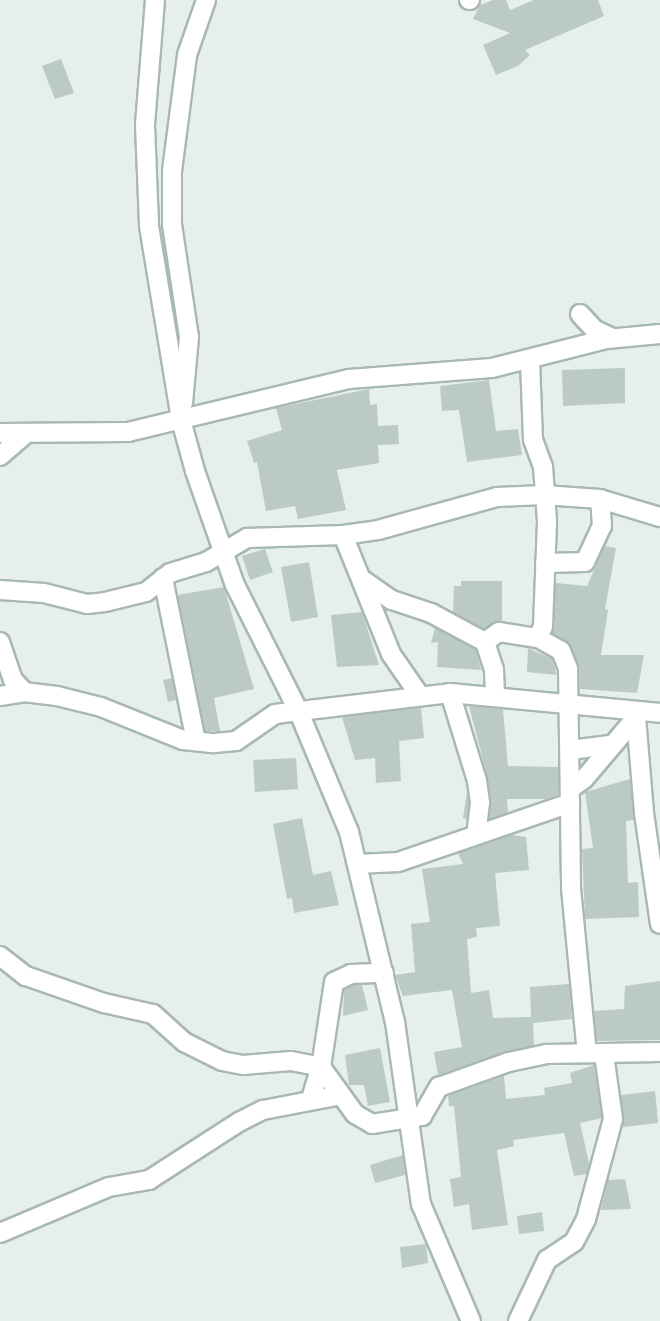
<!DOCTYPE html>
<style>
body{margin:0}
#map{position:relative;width:660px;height:1321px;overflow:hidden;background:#e6efeb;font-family:Jost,sans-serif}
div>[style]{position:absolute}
.building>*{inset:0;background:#bbcac4}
.roads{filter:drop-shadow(2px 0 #a8b8b2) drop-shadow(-2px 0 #a8b8b2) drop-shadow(0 2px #a8b8b2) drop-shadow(0 -2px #a8b8b2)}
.minor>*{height:18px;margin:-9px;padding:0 9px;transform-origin:9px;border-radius:9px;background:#fff}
span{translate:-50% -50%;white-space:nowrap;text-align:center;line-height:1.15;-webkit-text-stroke:5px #f7fbf9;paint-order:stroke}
</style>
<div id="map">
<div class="building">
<div style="clip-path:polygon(493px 0,506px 0,510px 10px,534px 0,598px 0,604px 16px,525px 50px,530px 55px,518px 66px,496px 75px,483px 45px,510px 33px,473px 19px,480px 5px)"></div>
<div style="clip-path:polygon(61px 59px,74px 93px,55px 99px,42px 66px)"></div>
<div style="clip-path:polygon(625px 368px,625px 403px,563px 406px,562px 370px)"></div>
<div style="clip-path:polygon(489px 380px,496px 431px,518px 429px,522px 455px,467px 462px,459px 410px,442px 411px,440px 386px)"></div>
<div style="clip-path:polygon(369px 389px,370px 405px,377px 404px,378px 426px,398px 425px,399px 444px,378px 445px,379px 463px,337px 470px,346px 510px,298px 519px,295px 506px,266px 511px,257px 462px,254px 463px,247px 441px,282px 430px,276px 408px)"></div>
<div style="clip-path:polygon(605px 546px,616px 548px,605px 609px,608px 610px,601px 655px,644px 655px,637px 693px,580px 689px,579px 667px,571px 647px,552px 633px,556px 583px,587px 586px)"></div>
<div style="clip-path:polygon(265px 549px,273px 572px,250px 580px,242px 556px)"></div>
<div style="clip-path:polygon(309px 562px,318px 617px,291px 622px,281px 567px)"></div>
<div style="clip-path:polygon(461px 581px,502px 581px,502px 621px,484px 629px,453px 612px,454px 586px,461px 586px)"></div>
<div style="clip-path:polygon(224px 587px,254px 689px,214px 698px,220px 731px,205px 731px,178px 595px)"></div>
<div style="clip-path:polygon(362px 612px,379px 665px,337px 667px,331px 615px)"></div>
<div style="clip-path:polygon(435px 628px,476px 650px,481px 670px,437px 667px,438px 642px,431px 643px)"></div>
<div style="clip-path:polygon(528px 648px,552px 659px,557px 675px,527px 672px)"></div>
<div style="clip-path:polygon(172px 678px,176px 700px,168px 702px,163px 680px)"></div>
<div style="clip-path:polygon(469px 706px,503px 709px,508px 766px,558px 767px,558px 795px,546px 799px,507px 799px,508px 812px,489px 819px,488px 779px)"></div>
<div style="clip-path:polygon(421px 708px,424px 738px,399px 741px,401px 781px,376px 783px,375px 758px,355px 760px,342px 717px)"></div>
<div style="clip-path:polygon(296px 758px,298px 789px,255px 792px,253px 760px)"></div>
<div style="clip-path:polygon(630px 779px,634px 820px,626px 821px,628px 883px,638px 882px,639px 917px,585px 919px,582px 849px,593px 848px,585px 792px)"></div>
<div style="clip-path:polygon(467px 792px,469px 803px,467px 819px,463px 818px)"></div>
<div style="clip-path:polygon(302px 818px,313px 875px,331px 871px,339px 905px,294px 913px,292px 898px,287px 899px,273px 824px)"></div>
<div style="clip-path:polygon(511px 835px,526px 837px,529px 870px,495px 873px,500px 926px,476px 928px,477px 937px,467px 939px,471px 993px,489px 990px,493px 1018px,531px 1017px,530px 987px,569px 984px,572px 1019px,533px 1023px,534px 1045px,438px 1075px,434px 1052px,462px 1047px,452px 990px,403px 996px,395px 975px,415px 972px,411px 924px,430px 922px,422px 869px,463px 864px,458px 853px)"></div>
<div style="clip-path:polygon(660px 981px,660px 1040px,597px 1041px,594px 1011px,624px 1009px,625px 986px)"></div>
<div style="clip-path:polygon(354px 985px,362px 985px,368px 1010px,343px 1016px,344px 990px)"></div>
<div style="clip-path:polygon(380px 1048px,390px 1102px,368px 1106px,364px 1085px,349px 1085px,345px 1055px)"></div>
<div style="clip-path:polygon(594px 1065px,602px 1118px,580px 1123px,589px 1163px,587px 1174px,574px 1176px,564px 1133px,513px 1140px,514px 1146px,497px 1150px,508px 1225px,472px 1230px,469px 1204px,454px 1207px,450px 1179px,461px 1177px,454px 1106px,449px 1106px,448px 1096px,504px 1076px,506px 1099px,545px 1095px,544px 1088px,572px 1083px,570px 1073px)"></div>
<div style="clip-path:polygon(655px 1091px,658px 1123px,623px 1127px,621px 1095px)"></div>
<div style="clip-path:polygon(403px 1155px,405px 1175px,375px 1183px,370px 1165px)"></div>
<div style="clip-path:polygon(625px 1179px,631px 1209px,601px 1210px,608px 1180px)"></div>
<div style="clip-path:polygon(542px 1212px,544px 1231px,519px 1234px,517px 1216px)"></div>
<div style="clip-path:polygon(426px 1244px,428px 1263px,402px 1268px,400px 1247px)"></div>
</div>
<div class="roads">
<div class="minor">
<div style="left:155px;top:0;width:125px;rotate:94.6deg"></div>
<div style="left:145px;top:125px;width:101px;rotate:87.7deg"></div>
<div style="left:149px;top:226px;width:197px;rotate:80.6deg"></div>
<div style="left:181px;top:420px;width:53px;rotate:74.6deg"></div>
<div style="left:195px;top:471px;width:121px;rotate:70.7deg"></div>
<div style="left:235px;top:585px;width:140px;rotate:63.3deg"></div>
<div style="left:298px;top:710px;width:132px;rotate:67.3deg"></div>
<div style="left:349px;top:832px;width:195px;rotate:76.4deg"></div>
<div style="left:395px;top:1022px;width:184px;rotate:81.9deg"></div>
<div style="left:421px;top:1204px;width:127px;rotate:66.9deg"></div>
<div style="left:469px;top:0;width:1px"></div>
<div style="left:580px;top:314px;width:22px;rotate:47deg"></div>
<div style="left:595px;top:330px;width:20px;rotate:24deg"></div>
<div style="left:183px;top:403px;width:66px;rotate:-84.8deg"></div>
<div style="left:189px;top:337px;width:113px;rotate:-98.6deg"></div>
<div style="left:172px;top:225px;width:54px;rotate:-90deg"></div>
<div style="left:172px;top:171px;width:117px;rotate:-82.6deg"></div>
<div style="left:187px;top:55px;width:58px;rotate:-70.9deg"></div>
<div style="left:0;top:433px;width:128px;rotate:-0.4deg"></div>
<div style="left:128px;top:432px;width:227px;rotate:-13.5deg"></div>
<div style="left:349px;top:379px;width:143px;rotate:-4.4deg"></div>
<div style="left:492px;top:368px;width:119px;rotate:-14.2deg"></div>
<div style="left:607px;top:339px;width:53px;rotate:-5.4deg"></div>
<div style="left:0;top:456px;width:33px;rotate:-41deg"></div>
<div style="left:343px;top:535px;width:128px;rotate:68deg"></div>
<div style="left:391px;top:654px;width:51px;rotate:55.4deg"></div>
<div style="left:545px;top:563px;width:40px;rotate:-1.4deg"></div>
<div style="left:585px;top:562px;width:40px;rotate:-65deg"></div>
<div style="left:602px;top:526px;width:27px;rotate:-94deg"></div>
<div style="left:163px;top:578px;width:166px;rotate:78.6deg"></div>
<div style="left:363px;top:580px;width:35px;rotate:35deg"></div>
<div style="left:392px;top:600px;width:41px;rotate:18.4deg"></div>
<div style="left:431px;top:613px;width:61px;rotate:28.2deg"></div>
<div style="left:485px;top:642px;width:28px;rotate:72deg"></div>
<div style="left:494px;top:669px;width:28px;rotate:88deg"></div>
<div style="left:0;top:590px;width:44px;rotate:3.9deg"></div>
<div style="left:44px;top:593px;width:44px;rotate:14.3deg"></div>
<div style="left:87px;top:604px;width:18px;rotate:-6deg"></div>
<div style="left:105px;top:602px;width:42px;rotate:-13.7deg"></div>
<div style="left:146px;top:592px;width:31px;rotate:-38deg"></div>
<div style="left:170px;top:573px;width:38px;rotate:-17deg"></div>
<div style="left:206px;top:562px;width:48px;rotate:-30.3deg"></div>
<div style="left:247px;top:538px;width:96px;rotate:-1.8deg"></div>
<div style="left:343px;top:535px;width:35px;rotate:-8deg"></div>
<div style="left:378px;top:530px;width:123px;rotate:-15.5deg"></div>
<div style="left:497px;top:497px;width:47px;rotate:-2.4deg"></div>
<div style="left:544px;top:495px;width:56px;rotate:4.1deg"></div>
<div style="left:600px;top:499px;width:63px;rotate:16.7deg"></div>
<div style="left:538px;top:638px;width:26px;rotate:29deg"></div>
<div style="left:561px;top:651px;width:18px;rotate:68deg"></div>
<div style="left:568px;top:668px;width:220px;rotate:89.2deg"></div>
<div style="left:571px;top:888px;width:166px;rotate:84.5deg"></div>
<div style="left:0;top:642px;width:40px;rotate:71.1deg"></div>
<div style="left:13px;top:680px;width:16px;rotate:47deg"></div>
<div style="left:485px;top:642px;width:17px;rotate:-36deg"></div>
<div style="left:499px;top:632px;width:39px;rotate:9deg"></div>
<div style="left:538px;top:638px;width:13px;rotate:-67deg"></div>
<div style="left:543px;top:626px;width:105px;rotate:-87.8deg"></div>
<div style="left:547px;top:521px;width:54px;rotate:-94.2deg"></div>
<div style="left:543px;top:467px;width:30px;rotate:-110deg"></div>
<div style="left:533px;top:439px;width:78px;rotate:-92.2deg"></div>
<div style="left:450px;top:693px;width:92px;rotate:72.9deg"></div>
<div style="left:477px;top:781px;width:22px;rotate:82deg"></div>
<div style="left:480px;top:803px;width:31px;rotate:97deg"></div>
<div style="left:0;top:696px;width:24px;rotate:-9deg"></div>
<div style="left:24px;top:692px;width:33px;rotate:7deg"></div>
<div style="left:57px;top:696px;width:45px;rotate:14deg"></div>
<div style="left:101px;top:707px;width:88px;rotate:21.9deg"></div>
<div style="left:183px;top:740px;width:31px;rotate:6deg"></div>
<div style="left:214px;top:743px;width:22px;rotate:-5deg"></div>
<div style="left:236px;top:741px;width:47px;rotate:-34.7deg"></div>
<div style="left:275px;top:714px;width:176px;rotate:-6.8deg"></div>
<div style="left:450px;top:693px;width:211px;rotate:5.4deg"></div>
<div style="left:636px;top:717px;width:96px;rotate:85.2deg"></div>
<div style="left:644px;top:813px;width:112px;rotate:81.8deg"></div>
<div style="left:570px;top:750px;width:40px;rotate:-7.1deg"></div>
<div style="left:570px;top:789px;width:17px;rotate:-36deg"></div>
<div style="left:584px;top:779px;width:87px;rotate:-49.7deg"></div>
<div style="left:358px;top:864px;width:40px;rotate:-2.9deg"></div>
<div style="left:398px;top:862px;width:182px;rotate:-18.9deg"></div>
<div style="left:0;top:956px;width:33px;rotate:38deg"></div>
<div style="left:26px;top:976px;width:83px;rotate:19.1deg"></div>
<div style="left:104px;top:1003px;width:50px;rotate:12.7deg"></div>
<div style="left:153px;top:1014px;width:42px;rotate:42.1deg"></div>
<div style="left:184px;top:1042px;width:42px;rotate:26.6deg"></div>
<div style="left:222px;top:1061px;width:21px;rotate:11deg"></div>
<div style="left:243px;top:1065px;width:48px;rotate:-4.8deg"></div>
<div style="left:291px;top:1061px;width:31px;rotate:11deg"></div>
<div style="left:321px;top:1067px;width:58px;rotate:54.1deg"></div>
<div style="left:355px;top:1114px;width:20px;rotate:30deg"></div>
<div style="left:372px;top:1124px;width:51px;rotate:-9.1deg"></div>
<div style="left:422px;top:1116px;width:34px;rotate:-60deg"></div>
<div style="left:439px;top:1087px;width:74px;rotate:-19.7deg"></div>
<div style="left:509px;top:1062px;width:39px;rotate:-12deg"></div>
<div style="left:547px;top:1054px;width:113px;rotate:-1deg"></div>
<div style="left:311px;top:1099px;width:34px;rotate:-73deg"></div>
<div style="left:321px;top:1067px;width:86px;rotate:-81.3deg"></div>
<div style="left:334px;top:982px;width:19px;rotate:-25deg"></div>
<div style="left:351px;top:974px;width:33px;rotate:-2deg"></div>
<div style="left:0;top:1233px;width:118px;rotate:-22.9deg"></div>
<div style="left:109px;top:1187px;width:41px;rotate:-9.9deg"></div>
<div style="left:149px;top:1180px;width:107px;rotate:-32.8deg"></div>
<div style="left:239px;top:1122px;width:27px;rotate:-27deg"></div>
<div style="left:263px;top:1110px;width:79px;rotate:-10.9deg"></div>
<div style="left:518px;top:1321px;width:68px;rotate:-64.6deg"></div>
<div style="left:547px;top:1260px;width:32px;rotate:-34deg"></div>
<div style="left:574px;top:1242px;width:26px;rotate:-62deg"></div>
<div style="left:586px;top:1219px;width:104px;rotate:-74.9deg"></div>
<div style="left:613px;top:1119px;width:66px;rotate:-97.9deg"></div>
</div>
</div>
</div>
